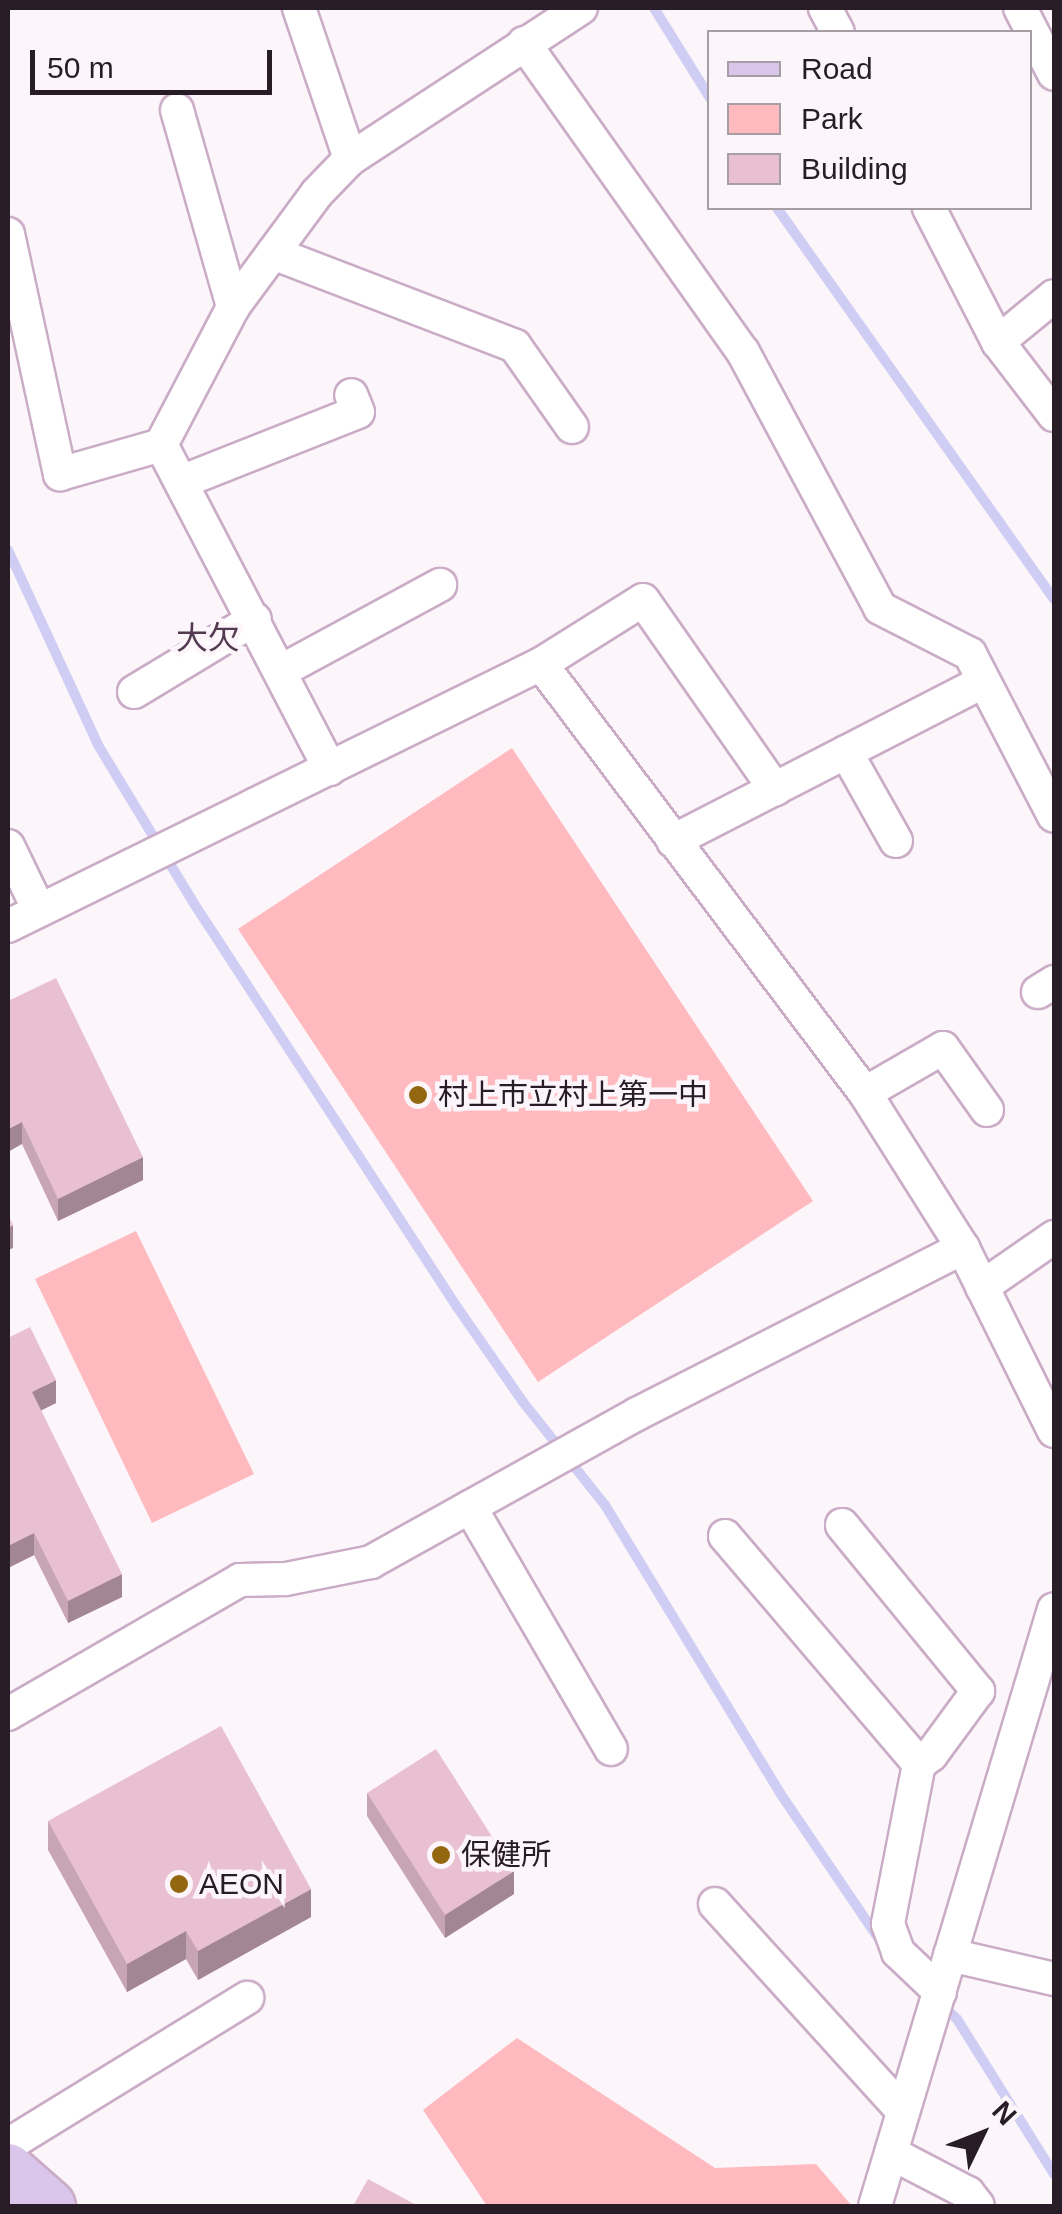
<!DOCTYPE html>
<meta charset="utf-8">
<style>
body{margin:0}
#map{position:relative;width:1062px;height:2214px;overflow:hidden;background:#fcf5fa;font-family:Helvetica,"Noto Sans JP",sans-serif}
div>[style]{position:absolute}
.green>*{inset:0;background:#febabf}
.stream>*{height:10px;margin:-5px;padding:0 5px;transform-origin:5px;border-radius:5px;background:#cfcdf3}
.roads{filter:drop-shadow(2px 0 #caacc6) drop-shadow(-2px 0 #caacc6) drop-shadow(0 2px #caacc6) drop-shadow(0 -2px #caacc6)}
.minor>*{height:32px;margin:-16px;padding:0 16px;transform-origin:16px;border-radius:16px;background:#fff}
.primary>*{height:50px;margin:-25px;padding:0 25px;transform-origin:25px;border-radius:25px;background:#dac6eb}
.wall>*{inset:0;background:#c8a5b3}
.shaded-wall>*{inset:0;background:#a28692}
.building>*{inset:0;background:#e8c0d0}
.dots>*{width:28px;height:28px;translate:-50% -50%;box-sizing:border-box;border:5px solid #fcf5fa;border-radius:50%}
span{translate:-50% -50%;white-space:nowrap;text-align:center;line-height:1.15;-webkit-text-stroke:9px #fcf5fa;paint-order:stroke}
.poi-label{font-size:30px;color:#281c26}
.left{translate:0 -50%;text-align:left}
.neighbourhood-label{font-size:32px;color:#543a51}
.frame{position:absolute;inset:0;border:10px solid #281c26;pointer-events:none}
.legend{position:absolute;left:707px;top:30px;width:325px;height:180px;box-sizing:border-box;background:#fcf5fa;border:2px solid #a79ea5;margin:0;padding:12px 18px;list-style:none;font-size:30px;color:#281c26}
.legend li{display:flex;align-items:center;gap:20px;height:50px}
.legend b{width:50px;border:2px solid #a79ea5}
.north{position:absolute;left:932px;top:2084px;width:100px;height:100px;-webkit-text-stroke:8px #fcf5fa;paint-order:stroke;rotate:47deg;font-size:28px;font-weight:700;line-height:40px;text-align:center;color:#281c26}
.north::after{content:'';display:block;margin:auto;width:35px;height:45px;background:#281c26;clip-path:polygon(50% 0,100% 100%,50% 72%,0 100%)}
.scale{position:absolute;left:30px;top:50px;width:242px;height:45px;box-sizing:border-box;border:5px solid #281c26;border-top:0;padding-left:12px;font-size:30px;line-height:35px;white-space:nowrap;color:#281c26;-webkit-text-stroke:8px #fcf5fa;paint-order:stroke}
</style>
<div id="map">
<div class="green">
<div style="clip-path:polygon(512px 748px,813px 1201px,538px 1382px,238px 929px)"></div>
<div style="clip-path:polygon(136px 1231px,254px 1474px,152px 1523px,35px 1279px)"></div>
<div style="clip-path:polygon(517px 2038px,715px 2168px,816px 2164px,852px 2206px,487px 2206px,423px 2110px)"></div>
</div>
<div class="stream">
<div style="left:654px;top:8px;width:106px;rotate:58.1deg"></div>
<div style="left:777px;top:208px;width:479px;rotate:54.7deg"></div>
<div style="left:8px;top:550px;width:215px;rotate:65.2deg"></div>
<div style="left:98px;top:745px;width:184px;rotate:58.8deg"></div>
<div style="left:193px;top:902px;width:483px;rotate:56.9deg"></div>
<div style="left:457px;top:1307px;width:116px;rotate:55.2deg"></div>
<div style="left:523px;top:1402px;width:132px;rotate:51.5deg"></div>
<div style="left:605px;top:1505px;width:337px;rotate:58.7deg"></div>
<div style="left:780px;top:1793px;width:176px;rotate:55.9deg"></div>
<div style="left:942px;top:2005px;width:21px;rotate:43deg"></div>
<div style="left:957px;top:2019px;width:183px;rotate:58deg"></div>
</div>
<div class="roads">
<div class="minor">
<div style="left:299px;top:8px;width:159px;rotate:71.3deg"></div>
<div style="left:825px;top:8px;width:27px;rotate:62deg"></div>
<div style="left:1020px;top:8px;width:74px;rotate:62.7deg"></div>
<div style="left:524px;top:43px;width:379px;rotate:54.7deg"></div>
<div style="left:743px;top:352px;width:290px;rotate:61.8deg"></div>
<div style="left:880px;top:608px;width:101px;rotate:27.1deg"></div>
<div style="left:970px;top:654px;width:182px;rotate:62.6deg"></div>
<div style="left:177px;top:110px;width:205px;rotate:74.1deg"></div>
<div style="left:929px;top:208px;width:151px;rotate:62.8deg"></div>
<div style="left:998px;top:342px;width:92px;rotate:52.5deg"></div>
<div style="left:8px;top:234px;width:246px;rotate:77.8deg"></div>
<div style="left:60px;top:474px;width:105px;rotate:-16deg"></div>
<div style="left:273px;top:253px;width:259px;rotate:21deg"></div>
<div style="left:515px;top:346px;width:99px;rotate:54.9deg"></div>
<div style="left:998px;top:342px;width:72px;rotate:-39.4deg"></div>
<div style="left:181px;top:482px;width:190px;rotate:-21.6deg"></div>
<div style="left:358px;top:412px;width:18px;rotate:-112deg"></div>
<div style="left:541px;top:664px;width:120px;rotate:-32.1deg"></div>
<div style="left:643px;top:600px;width:231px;rotate:55.1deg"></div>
<div style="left:281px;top:671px;width:181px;rotate:-28.4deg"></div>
<div style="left:134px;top:692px;width:141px;rotate:-31.1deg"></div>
<div style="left:846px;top:752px;width:102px;rotate:60.7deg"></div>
<div style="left:330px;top:769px;width:365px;rotate:-117.5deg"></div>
<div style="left:161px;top:445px;width:156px;rotate:-62.4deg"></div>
<div style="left:233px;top:307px;width:142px;rotate:-53.6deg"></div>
<div style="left:317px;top:193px;width:47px;rotate:-45.9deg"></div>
<div style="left:350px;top:159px;width:276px;rotate:-33.2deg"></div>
<div style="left:673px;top:841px;width:348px;rotate:-27.2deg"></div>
<div style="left:8px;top:846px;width:71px;rotate:64.2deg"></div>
<div style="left:8px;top:926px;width:594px;rotate:-26.18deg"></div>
<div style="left:541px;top:664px;width:538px;rotate:52.94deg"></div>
<div style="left:865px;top:1093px;width:183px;rotate:57.7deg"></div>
<div style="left:963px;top:1248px;width:204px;rotate:63.6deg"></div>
<div style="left:1038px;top:992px;width:19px;rotate:-32deg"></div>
<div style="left:865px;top:1093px;width:90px;rotate:-30deg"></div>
<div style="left:943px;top:1048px;width:76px;rotate:54.6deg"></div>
<div style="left:982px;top:1287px;width:88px;rotate:-34.8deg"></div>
<div style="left:470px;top:1507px;width:280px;rotate:59.8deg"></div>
<div style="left:842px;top:1525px;width:215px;rotate:50.7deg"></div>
<div style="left:978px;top:1691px;width:79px;rotate:126.3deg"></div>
<div style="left:931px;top:1755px;width:15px;rotate:143deg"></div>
<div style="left:725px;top:1536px;width:299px;rotate:49.6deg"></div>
<div style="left:919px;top:1764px;width:163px;rotate:101deg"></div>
<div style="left:888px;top:1924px;width:30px;rotate:70deg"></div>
<div style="left:898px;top:1952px;width:58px;rotate:43.6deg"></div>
<div style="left:8px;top:1714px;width:268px;rotate:-30deg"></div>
<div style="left:240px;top:1580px;width:46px;rotate:-1.2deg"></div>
<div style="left:286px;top:1579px;width:87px;rotate:-11.3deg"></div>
<div style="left:371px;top:1562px;width:304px;rotate:-29.1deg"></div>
<div style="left:637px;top:1414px;width:366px;rotate:-27deg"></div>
<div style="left:715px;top:1904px;width:280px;rotate:47.8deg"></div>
<div style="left:950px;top:1955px;width:107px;rotate:13deg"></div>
<div style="left:8px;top:2145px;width:281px;rotate:-31.6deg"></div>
<div style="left:891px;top:2153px;width:87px;rotate:27.5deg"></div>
<div style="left:968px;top:2193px;width:16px;rotate:52deg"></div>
<div style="left:875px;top:2206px;width:623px;rotate:-73.31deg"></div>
</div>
<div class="primary">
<div style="left:8px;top:2169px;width:56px;rotate:41.4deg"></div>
</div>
</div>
<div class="wall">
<div style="clip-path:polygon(8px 1001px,143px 1180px,58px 1221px,22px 1144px)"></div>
<div style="clip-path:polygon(8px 1338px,56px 1403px,41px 1410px,122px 1597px,68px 1623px,34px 1555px,8px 1568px)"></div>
<div style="clip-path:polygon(367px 1793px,514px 1894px,445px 1938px,367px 1816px)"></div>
<div style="clip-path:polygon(48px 1821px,311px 1917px,198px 1980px,186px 1959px,127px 1992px,48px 1850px)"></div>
</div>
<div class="shaded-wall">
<div style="clip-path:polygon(22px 1122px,22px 1144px,8px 1152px,8px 1129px)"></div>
<div style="clip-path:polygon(143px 1157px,143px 1180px,58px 1221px,58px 1199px)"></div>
<div style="clip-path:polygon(13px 1225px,13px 1248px,8px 1250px,8px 1228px)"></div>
<div style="clip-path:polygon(56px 1380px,56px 1403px,32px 1415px,32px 1392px)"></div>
<div style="clip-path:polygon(34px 1533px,34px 1555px,8px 1568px,8px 1546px)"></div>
<div style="clip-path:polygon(122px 1574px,122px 1597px,68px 1623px,68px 1601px)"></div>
<div style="clip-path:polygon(514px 1871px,514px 1894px,445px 1938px,445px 1915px)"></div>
<div style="clip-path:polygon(311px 1889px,311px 1917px,198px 1980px,198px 1951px)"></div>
<div style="clip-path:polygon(186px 1931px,186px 1959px,127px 1992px,127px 1964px)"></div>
</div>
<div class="building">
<div style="clip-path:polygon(56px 978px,143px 1157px,58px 1199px,22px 1122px,8px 1129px,8px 1001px)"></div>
<div style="clip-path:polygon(8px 1214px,13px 1225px,8px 1228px)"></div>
<div style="clip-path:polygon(30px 1327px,56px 1380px,32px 1392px,122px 1574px,68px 1601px,34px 1533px,8px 1546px,8px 1338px)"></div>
<div style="clip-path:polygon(221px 1726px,311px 1889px,198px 1951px,186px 1931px,127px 1964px,48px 1821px)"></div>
<div style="clip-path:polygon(436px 1749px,514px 1871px,445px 1915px,367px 1793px)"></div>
<div style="clip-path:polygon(368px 2179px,418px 2206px,353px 2206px)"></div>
</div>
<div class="dots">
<div style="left:418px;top:1095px;background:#926710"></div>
<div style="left:441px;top:1855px;background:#926710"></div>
<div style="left:179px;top:1884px;background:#926710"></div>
</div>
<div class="poi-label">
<span class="left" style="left:438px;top:1095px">村上市立村上第一中</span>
<span class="left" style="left:461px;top:1855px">保健所</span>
<span class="left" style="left:199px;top:1884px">AEON</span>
</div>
<div class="neighbourhood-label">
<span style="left:208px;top:638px">大欠</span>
</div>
<div class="frame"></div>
<ul class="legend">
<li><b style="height:12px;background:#dac6eb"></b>Road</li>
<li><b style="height:28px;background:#febabf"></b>Park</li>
<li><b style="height:28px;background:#e8c0d0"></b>Building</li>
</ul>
<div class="north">N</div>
<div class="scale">50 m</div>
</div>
